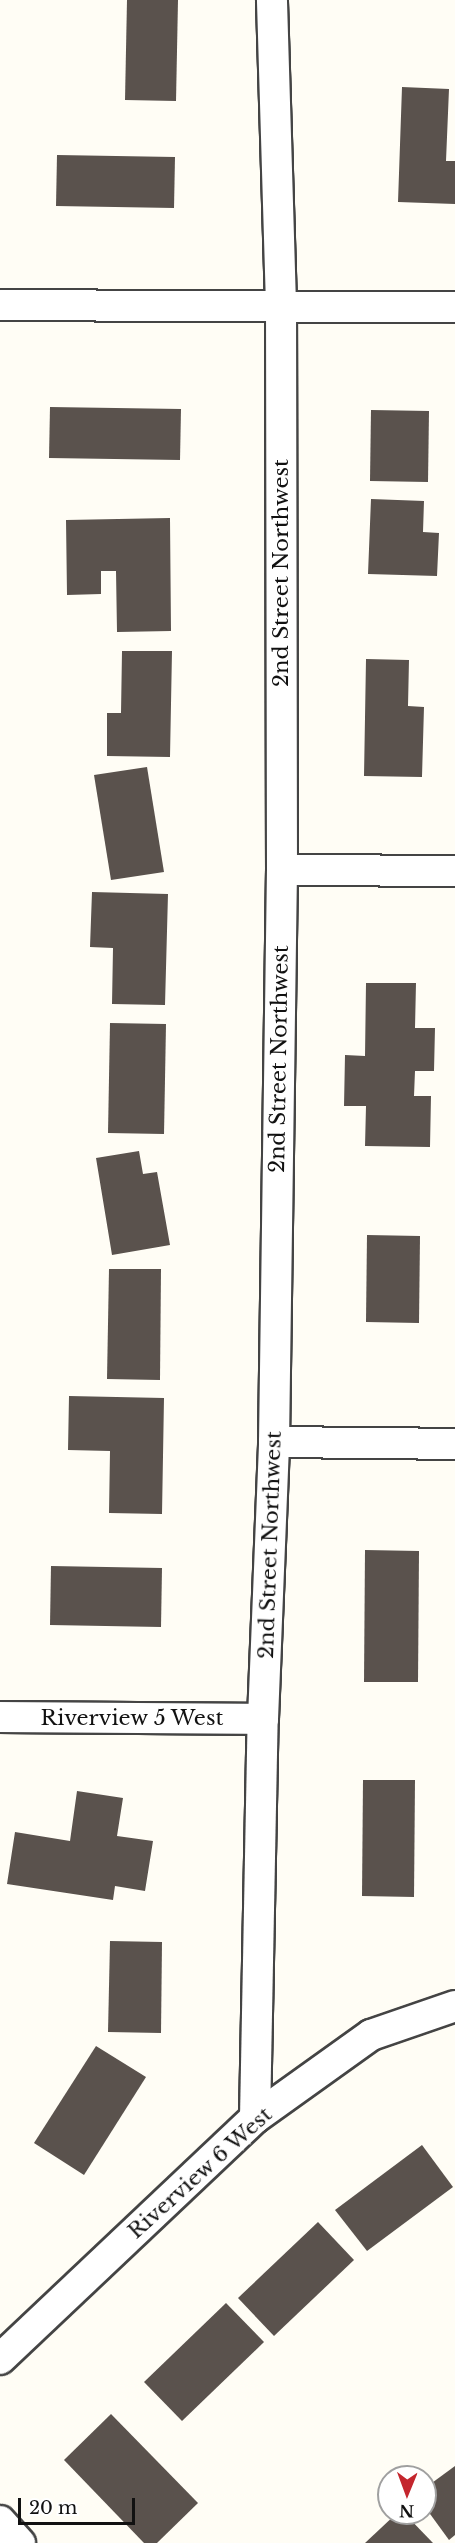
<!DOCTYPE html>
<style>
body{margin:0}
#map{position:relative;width:455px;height:2543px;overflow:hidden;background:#fffdf5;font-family:"Libre Baskerville",serif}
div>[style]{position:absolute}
.building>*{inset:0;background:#5a524d}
.roads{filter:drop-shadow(2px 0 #444) drop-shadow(-2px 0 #444) drop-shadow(0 2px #444) drop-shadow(0 -2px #444)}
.minor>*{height:30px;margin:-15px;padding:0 15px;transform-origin:15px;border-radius:15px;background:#fff}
span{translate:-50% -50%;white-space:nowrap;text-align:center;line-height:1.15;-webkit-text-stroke:6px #fff;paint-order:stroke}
.street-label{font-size:21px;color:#111}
.north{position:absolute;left:377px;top:2465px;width:60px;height:60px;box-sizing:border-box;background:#fff;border:2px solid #a0a0a0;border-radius:50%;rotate:181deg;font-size:16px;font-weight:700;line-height:24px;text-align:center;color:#111}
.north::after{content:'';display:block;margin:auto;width:21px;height:27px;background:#c4262e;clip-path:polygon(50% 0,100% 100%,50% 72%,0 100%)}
.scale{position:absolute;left:18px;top:2498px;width:117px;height:27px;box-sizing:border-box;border:3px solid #111;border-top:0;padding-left:8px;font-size:18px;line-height:21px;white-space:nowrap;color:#111;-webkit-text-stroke:4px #fff;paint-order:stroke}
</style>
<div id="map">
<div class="building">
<div style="clip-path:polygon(127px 0,178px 0,176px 101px,125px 100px)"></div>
<div style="clip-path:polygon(402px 87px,449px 89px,446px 161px,455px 161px,455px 204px,398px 202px)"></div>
<div style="clip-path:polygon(57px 155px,175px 157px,174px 208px,56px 206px)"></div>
<div style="clip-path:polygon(50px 407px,181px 409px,180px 460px,49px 458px)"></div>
<div style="clip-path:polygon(371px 410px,429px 411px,428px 482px,370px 481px)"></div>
<div style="clip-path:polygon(371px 499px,424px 501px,423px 532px,439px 533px,437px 576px,368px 574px)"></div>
<div style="clip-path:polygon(170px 518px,171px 631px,117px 632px,116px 571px,101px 571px,101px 594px,67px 595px,66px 520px)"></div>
<div style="clip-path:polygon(122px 651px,172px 651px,170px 757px,107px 756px,107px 713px,121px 713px)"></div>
<div style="clip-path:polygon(366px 659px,409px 660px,408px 706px,424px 707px,422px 777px,364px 776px)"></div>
<div style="clip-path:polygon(147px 767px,164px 872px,111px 880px,94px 775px)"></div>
<div style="clip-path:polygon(92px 892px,168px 894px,165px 1005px,112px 1004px,113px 948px,90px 947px)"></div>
<div style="clip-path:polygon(366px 983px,416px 983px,415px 1028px,435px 1028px,434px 1071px,415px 1071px,414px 1096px,431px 1096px,430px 1147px,365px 1146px,366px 1106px,344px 1106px,345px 1055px,365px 1056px)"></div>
<div style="clip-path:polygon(110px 1023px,166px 1024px,164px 1134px,108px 1133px)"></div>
<div style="clip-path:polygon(139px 1151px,143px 1174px,157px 1172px,170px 1245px,112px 1255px,96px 1158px)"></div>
<div style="clip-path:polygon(367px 1235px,420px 1236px,419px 1323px,366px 1322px)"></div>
<div style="clip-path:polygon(109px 1269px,161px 1269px,160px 1380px,107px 1379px)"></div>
<div style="clip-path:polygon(69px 1396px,164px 1398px,162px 1514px,109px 1513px,110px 1451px,68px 1450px)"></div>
<div style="clip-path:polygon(365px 1550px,419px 1551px,418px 1682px,364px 1682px)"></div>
<div style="clip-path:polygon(51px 1566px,162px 1568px,161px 1627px,50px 1625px)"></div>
<div style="clip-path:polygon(363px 1780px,415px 1780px,414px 1897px,362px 1896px)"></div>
<div style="clip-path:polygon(77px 1791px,123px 1798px,117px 1836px,153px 1841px,145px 1891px,115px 1886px,113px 1900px,7px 1884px,15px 1832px,70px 1841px)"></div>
<div style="clip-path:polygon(110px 1941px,162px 1942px,161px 2033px,108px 2032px)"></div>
<div style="clip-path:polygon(96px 2046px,146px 2077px,84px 2175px,34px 2143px)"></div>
<div style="clip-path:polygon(422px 2145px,453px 2187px,367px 2251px,335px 2210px)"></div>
<div style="clip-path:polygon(318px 2222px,354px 2260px,274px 2336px,238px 2298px)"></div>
<div style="clip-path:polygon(226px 2303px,264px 2342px,182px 2421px,144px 2382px)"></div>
<div style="clip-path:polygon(111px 2414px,198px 2503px,157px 2543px,144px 2543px,64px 2460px)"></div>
<div style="clip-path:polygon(455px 2466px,455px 2535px,449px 2540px,425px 2507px,425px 2488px)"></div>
<div style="clip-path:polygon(397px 2513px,404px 2513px,433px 2543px,365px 2543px)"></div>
</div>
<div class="roads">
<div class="minor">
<div style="left:0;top:305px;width:455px;rotate:0.3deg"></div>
<div style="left:282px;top:870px;width:173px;rotate:0.3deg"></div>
<div style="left:274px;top:1442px;width:181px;rotate:0.6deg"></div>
<div style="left:0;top:1717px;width:263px;rotate:0.4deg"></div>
<div style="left:255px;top:2118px;width:399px;rotate:-88.9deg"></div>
<div style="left:263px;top:1719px;width:277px;rotate:-87.7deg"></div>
<div style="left:274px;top:1442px;width:572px;rotate:-89.2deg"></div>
<div style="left:282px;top:870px;width:565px;rotate:-90.1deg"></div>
<div style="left:281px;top:305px;width:305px;rotate:-91.7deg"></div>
<div style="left:0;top:2359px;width:351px;rotate:-43.4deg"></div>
<div style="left:255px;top:2118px;width:143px;rotate:-35.6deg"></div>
<div style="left:371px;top:2035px;width:89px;rotate:-19deg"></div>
<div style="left:0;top:2521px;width:30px;rotate:48deg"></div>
</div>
</div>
<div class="street-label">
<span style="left:281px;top:573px;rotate:-90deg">2nd Street Northwest</span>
<span style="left:279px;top:1059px;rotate:-89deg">2nd Street Northwest</span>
<span style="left:270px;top:1545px;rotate:-88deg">2nd Street Northwest</span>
<span style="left:132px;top:1718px">Riverview 5 West</span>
<span style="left:200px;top:2173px;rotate:-42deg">Riverview 6 West</span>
</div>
<div class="north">N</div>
<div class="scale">20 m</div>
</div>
